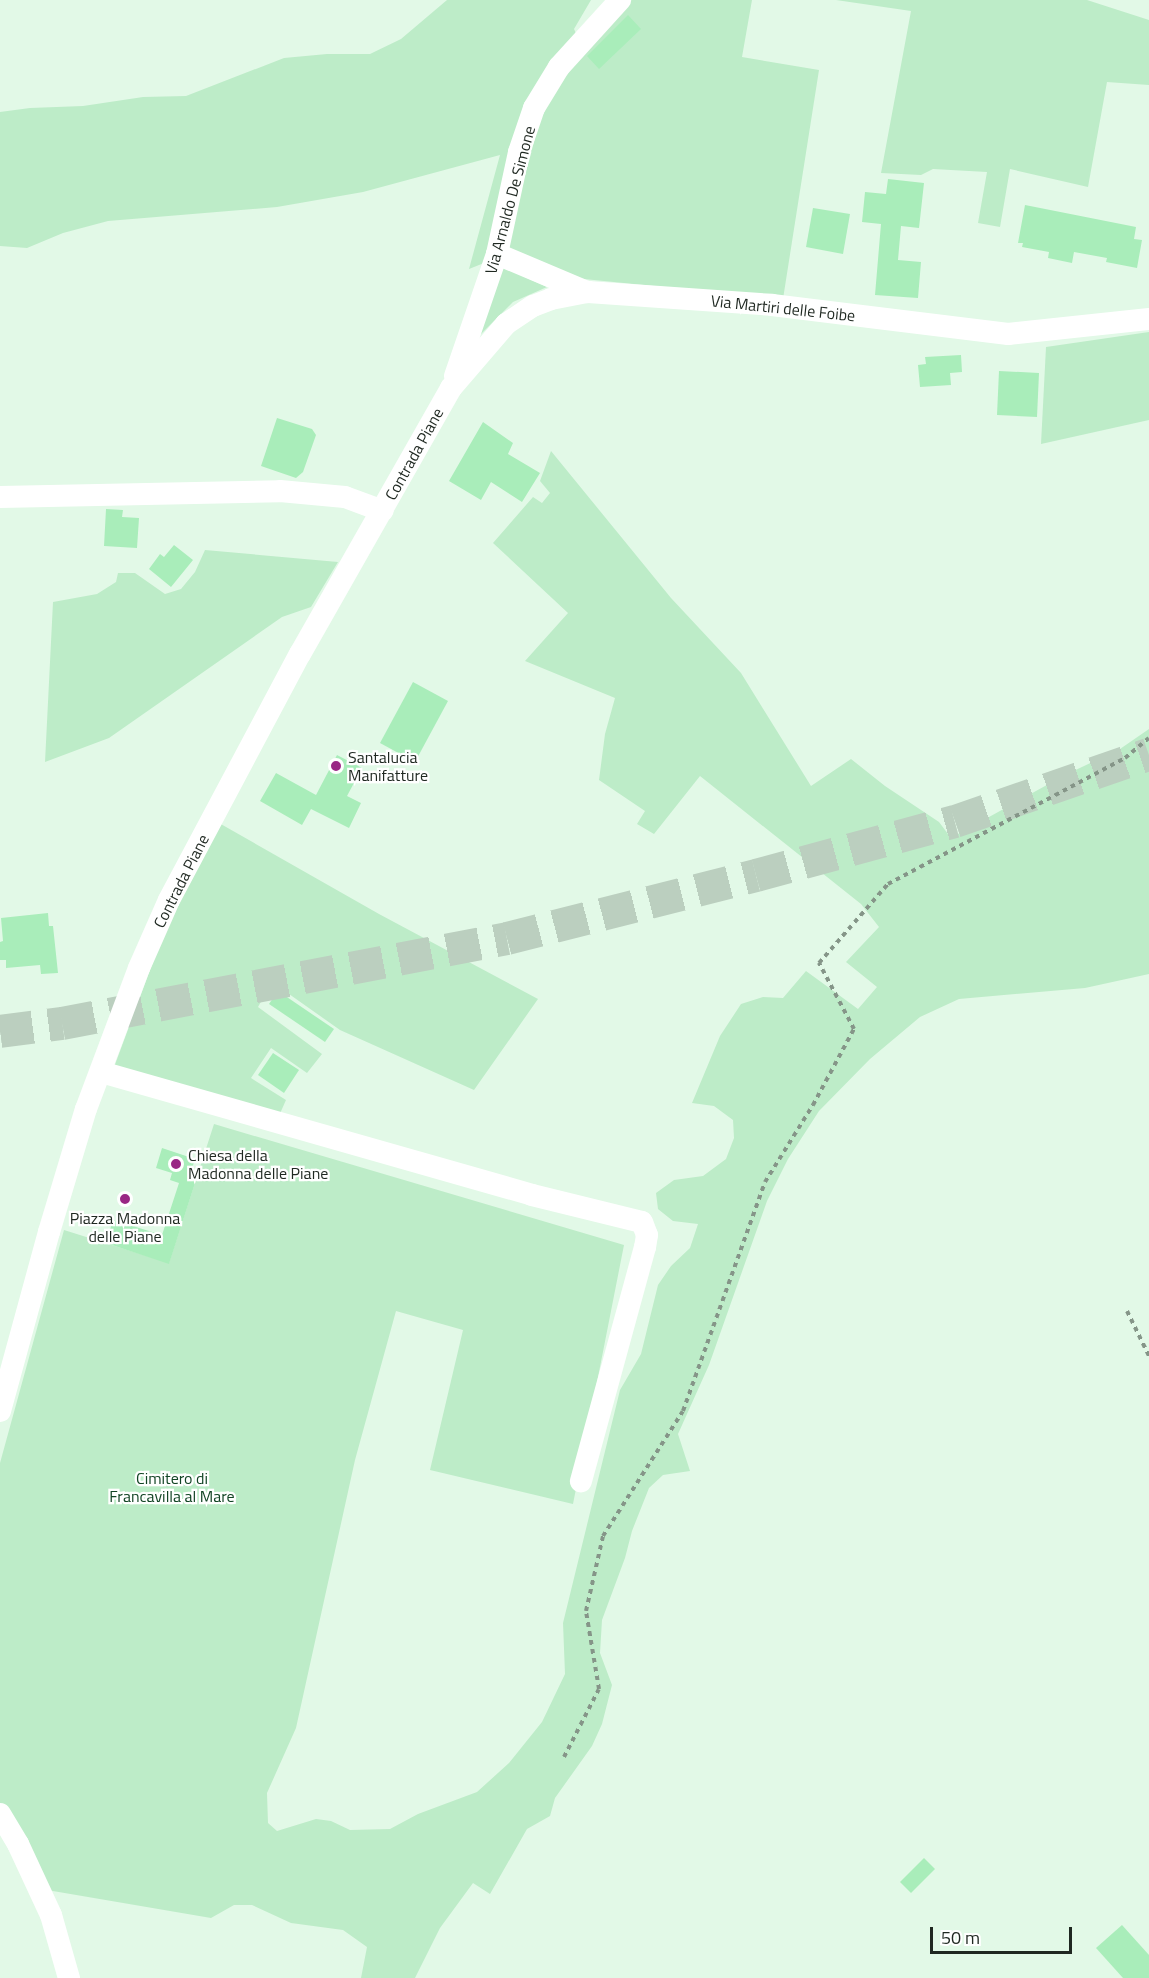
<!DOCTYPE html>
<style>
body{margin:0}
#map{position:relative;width:1149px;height:1978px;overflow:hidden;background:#e2f9e7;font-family:"Titillium Web",sans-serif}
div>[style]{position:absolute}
.green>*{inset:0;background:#bdecc8}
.building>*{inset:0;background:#a9edba}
.highway-tunnel>*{height:33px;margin-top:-16.5px;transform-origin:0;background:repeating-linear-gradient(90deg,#bbcfbf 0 33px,transparent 0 49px)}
.path>*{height:4px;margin-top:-2px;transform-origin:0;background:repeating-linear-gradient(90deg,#859588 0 4.5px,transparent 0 9px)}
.minor>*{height:22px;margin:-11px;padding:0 11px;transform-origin:11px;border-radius:11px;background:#fff}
.dots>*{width:16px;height:16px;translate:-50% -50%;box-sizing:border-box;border:3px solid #fff;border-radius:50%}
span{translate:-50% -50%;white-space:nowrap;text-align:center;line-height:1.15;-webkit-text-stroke:4.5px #fff;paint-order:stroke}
.street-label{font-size:16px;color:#1f2821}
.poi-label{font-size:16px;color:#1f2821}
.left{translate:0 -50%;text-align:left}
.park-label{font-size:16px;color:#114424}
.scale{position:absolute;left:930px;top:1927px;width:142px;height:27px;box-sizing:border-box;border:3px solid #1f2821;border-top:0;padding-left:8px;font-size:18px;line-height:21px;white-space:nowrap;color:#1f2821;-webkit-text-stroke:4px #fff;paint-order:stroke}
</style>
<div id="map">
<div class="green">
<div style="clip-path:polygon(447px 0,591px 0,574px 29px,579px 40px,627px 0,752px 0,742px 57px,819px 70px,783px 299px,584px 279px,489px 261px,469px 269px,500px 155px,363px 192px,277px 207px,108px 221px,63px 233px,27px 248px,0 246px,0 112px,30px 108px,83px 106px,143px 97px,186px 96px,284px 58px,327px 54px,370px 54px,401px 39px)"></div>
<div style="clip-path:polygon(836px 0,1087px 0,1149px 20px,1149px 85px,1107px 82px,1088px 187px,1010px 169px,1000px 227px,978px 223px,987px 172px,933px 169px,921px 175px,881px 173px,911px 11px)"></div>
<div style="clip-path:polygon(500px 266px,547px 287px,513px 302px,480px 335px)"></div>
<div style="clip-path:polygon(1149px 332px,1149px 420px,1041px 444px,1046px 347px)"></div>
<div style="clip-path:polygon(551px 451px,671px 598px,741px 673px,811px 786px,851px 759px,885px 786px,939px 822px,951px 838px,1065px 775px,1120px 749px,1149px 729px,1149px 974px,1085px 988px,959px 999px,920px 1017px,870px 1059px,819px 1111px,788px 1159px,767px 1201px,709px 1365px,678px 1434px,690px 1471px,663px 1475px,649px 1488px,632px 1531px,625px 1558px,602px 1620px,600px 1653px,612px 1685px,602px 1724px,592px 1746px,555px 1798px,550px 1816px,527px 1829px,490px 1894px,473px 1883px,440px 1928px,415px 1978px,361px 1978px,367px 1947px,343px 1930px,291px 1923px,252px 1905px,234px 1905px,211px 1918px,47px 1890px,0 1805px,0 1463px,64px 1230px,169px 1263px,214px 1124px,624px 1245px,573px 1504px,430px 1470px,463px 1330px,396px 1311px,355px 1460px,296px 1728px,267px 1793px,268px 1823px,277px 1831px,316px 1819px,331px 1821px,350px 1830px,390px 1829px,418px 1814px,477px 1792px,509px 1763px,542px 1722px,565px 1674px,563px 1623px,620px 1390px,641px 1354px,658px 1285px,671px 1266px,690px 1248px,698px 1224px,673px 1221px,658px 1209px,656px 1193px,674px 1180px,703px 1176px,726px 1159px,734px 1138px,733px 1120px,714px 1106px,692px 1103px,720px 1036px,741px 1004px,763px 997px,783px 998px,806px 971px,858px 1009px,877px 987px,846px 962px,879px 927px,861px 904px,700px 776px,654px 834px,637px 824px,645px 811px,599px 780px,605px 734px,615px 698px,525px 661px,568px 613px,493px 543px,533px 497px,542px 503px,550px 493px,540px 481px)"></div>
<div style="clip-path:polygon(205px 550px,338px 562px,311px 607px,282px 617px,109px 738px,45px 762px,53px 602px,97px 594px,116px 582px,118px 573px,135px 573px,165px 594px,181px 589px,195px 572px)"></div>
<div style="clip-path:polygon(219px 823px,379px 914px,538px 999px,474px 1090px,340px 1030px,272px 982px,258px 1007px,322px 1054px,307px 1073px,271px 1048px,251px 1078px,286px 1100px,278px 1118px,113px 1070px,163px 935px)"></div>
</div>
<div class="building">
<div style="clip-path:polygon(628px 15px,641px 29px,599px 69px,587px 56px)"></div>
<div style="clip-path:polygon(888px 179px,924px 183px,919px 228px,901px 226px,898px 260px,921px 262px,918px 298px,875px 295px,881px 224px,862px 222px,865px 192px,886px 194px)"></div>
<div style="clip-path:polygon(1025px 205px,1136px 227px,1134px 239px,1142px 240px,1137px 268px,1106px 262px,1107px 258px,1074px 252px,1072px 263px,1048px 258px,1049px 252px,1022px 247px,1023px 243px,1018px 243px)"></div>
<div style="clip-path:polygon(813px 208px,850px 214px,843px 254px,806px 247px)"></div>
<div style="clip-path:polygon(961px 355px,962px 372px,950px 373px,951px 385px,920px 387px,918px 365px,926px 364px,925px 357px)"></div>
<div style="clip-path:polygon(999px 371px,1039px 373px,1037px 417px,997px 415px)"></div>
<div style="clip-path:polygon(277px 418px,312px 429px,316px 435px,303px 472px,296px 478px,261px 466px)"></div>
<div style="clip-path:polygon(483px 422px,513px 443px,508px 454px,540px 473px,522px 502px,491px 482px,481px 500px,449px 481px)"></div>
<div style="clip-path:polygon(106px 509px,123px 510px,122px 517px,139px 518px,137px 548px,104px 546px)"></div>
<div style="clip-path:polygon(174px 545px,193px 560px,171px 587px,149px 569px,160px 554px,164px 557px)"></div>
<div style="clip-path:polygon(413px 682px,448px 701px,415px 762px,380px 743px)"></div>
<div style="clip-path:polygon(337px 755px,362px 768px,347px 796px,361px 803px,349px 828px,311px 809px,302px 825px,260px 801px,276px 773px,316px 795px)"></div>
<div style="clip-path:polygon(48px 913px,49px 926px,53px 926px,58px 973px,41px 974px,40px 965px,6px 968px,6px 960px,0 960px,0 942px,3px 941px,1px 918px)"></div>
<div style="clip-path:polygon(278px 991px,334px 1029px,325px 1042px,269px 1004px)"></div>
<div style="clip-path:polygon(273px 1053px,299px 1070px,284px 1093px,258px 1075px)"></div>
<div style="clip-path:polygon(162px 1148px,195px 1159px,189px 1178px,196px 1180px,169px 1264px,106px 1243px,113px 1220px,162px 1235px,179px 1183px,170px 1180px,172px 1173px,156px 1168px)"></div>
<div style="clip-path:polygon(924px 1858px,935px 1869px,911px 1893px,900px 1882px)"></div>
<div style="clip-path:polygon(1122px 1925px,1149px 1955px,1149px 1978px,1123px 1978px,1096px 1948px)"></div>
</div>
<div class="highway-tunnel">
<div style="left:0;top:1031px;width:63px;rotate:-7.4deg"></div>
<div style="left:62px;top:1023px;width:453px;rotate:-10.8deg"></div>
<div style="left:507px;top:938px;width:257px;rotate:-14.2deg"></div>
<div style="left:756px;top:875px;width:206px;rotate:-15.2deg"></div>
<div style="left:955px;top:821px;width:205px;rotate:-19.1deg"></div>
</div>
<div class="path">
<div style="left:1127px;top:1311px;width:50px;rotate:63.9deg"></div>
<div style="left:564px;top:1757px;width:76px;rotate:-62.8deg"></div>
<div style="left:599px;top:1689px;width:79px;rotate:-99.5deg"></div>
<div style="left:586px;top:1611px;width:77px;rotate:-77.2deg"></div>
<div style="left:603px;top:1536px;width:148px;rotate:-57.4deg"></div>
<div style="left:683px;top:1411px;width:243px;rotate:-70.3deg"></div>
<div style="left:765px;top:1182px;width:91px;rotate:-58.1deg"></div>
<div style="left:813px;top:1105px;width:86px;rotate:-61.7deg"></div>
<div style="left:854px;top:1029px;width:75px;rotate:-117.9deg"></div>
<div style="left:819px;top:963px;width:105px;rotate:-48.9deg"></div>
<div style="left:888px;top:884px;width:268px;rotate:-28deg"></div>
<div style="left:1125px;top:758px;width:31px;rotate:-40deg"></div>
</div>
<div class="minor">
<div style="left:497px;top:254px;width:98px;rotate:22.9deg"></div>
<div style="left:455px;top:376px;width:129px;rotate:-71deg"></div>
<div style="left:497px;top:254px;width:104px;rotate:-77.8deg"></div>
<div style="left:519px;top:152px;width:46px;rotate:-71.2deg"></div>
<div style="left:534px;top:108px;width:48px;rotate:-58.6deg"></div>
<div style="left:559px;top:67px;width:91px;rotate:-47.7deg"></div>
<div style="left:0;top:497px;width:280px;rotate:-1.2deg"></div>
<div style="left:280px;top:491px;width:65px;rotate:5.3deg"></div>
<div style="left:345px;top:497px;width:40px;rotate:20.2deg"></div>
<div style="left:101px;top:1072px;width:448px;rotate:15.9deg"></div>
<div style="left:532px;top:1195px;width:113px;rotate:13.8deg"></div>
<div style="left:642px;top:1222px;width:14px;rotate:69deg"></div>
<div style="left:647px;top:1235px;width:12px;rotate:99deg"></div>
<div style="left:645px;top:1247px;width:243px;rotate:105.3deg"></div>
<div style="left:0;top:1411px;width:186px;rotate:-74.7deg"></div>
<div style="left:49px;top:1232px;width:128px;rotate:-73.3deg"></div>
<div style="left:86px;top:1109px;width:151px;rotate:-69.4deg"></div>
<div style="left:139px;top:968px;width:74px;rotate:-66.2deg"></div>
<div style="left:169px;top:900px;width:279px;rotate:-62deg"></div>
<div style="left:300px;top:654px;width:306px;rotate:-60.4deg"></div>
<div style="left:451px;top:388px;width:84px;rotate:-49.3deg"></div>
<div style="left:506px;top:324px;width:32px;rotate:-34deg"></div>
<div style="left:533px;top:306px;width:19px;rotate:-21deg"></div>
<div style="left:551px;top:299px;width:38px;rotate:-11deg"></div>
<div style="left:588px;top:292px;width:184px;rotate:4deg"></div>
<div style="left:772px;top:305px;width:238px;rotate:7deg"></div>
<div style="left:1008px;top:334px;width:142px;rotate:-6.1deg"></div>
<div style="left:0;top:1814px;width:35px;rotate:59deg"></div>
<div style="left:18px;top:1844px;width:78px;rotate:65.1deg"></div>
<div style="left:51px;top:1915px;width:66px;rotate:74.1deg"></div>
</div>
<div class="dots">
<div style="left:336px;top:766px;background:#992784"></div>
<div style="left:176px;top:1164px;background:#992784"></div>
<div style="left:125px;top:1199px;background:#992784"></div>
</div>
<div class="street-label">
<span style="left:510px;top:200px;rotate:-75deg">Via Arnaldo De Simone</span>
<span style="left:783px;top:308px;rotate:6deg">Via Martiri delle Foibe</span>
<span style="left:414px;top:454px;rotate:-61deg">Contrada Piane</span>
<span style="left:181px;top:881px;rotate:-63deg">Contrada Piane</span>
</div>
<div class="poi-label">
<span class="left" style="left:348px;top:766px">Santalucia<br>Manifatture</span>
<span class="left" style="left:188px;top:1164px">Chiesa della<br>Madonna delle Piane</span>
<span style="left:125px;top:1227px">Piazza Madonna<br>delle Piane</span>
</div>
<div class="park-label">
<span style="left:172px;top:1487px">Cimitero di<br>Francavilla al Mare</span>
</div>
<div class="scale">50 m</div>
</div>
